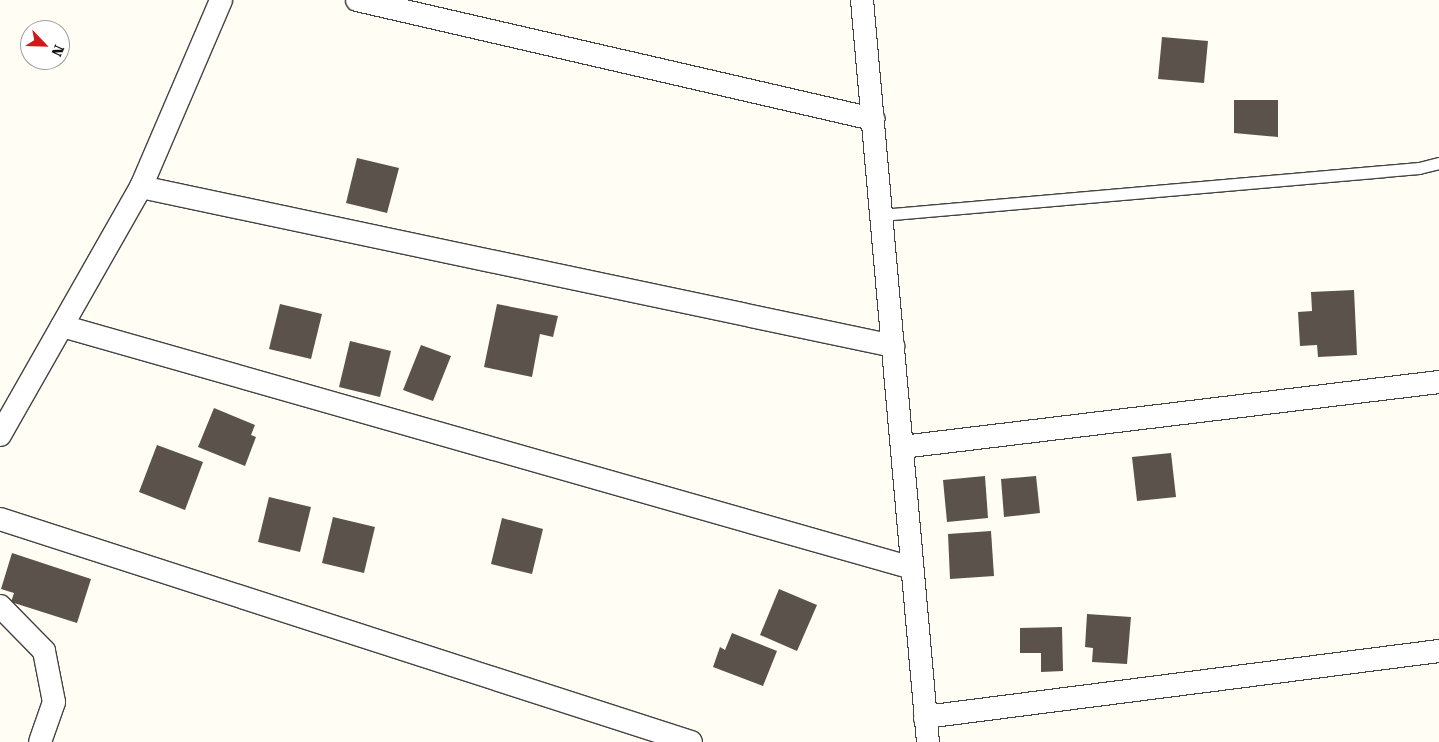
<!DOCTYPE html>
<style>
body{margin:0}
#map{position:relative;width:1439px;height:742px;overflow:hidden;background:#fffdf4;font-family:"Roboto Serif",serif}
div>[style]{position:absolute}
.building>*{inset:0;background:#5a524b}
.roads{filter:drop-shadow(1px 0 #434343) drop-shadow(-1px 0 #434343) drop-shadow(0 1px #434343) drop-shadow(0 -1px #434343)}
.lane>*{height:11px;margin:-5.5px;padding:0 5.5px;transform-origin:5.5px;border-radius:5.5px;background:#fff}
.street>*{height:22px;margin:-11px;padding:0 11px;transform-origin:11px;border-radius:11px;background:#fff}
span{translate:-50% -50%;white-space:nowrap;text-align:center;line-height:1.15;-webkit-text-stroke:5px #fff;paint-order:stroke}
.north{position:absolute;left:20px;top:20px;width:50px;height:50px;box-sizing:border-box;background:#fff;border:1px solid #9f9f9f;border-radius:50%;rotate:114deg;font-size:14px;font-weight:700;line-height:20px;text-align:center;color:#101010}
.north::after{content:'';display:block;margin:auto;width:18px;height:22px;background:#d1181b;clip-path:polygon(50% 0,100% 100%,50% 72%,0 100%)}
</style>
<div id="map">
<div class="building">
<div style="clip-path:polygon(1162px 37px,1208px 41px,1204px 83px,1158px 79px)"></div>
<div style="clip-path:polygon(1234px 100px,1278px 100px,1278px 137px,1234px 133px)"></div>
<div style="clip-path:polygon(357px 158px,399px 168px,387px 213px,346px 203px)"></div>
<div style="clip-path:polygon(1354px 290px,1357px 355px,1318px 357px,1317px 345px,1300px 346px,1298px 312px,1312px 311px,1311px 292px)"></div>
<div style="clip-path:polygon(280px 304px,322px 314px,311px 359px,269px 349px)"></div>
<div style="clip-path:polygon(497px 304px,558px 316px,553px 337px,540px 334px,532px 377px,484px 367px)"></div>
<div style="clip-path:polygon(350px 341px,391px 351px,380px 397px,339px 387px)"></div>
<div style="clip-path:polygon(421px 345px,451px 356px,433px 401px,403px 390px)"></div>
<div style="clip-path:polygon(214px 408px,255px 425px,251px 435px,256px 437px,245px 466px,198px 447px)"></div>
<div style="clip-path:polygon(157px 445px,203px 462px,185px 510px,139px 492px)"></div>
<div style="clip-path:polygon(1171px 453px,1176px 497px,1137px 501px,1132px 457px)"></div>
<div style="clip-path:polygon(985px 476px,988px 518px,947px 522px,943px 480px)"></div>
<div style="clip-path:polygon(1036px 476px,1040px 513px,1004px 517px,1001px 479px)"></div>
<div style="clip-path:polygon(269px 497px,311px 507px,300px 552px,258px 542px)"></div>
<div style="clip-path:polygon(333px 517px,375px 527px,364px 573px,322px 563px)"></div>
<div style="clip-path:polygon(502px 518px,543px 529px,532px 574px,491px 564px)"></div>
<div style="clip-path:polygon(991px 531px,994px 576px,950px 579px,948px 534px)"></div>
<div style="clip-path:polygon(12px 553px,91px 579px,77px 623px,11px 602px,14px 593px,1px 589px)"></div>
<div style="clip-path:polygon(779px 589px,817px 605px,797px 651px,760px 635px)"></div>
<div style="clip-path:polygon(1087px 614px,1131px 617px,1127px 664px,1092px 662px,1093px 648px,1085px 647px)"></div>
<div style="clip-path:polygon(1062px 627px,1063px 671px,1041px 672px,1041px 653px,1020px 653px,1020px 628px)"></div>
<div style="clip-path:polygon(732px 633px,777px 651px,763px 686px,713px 667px,720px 647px,725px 650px)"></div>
</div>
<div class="roads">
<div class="lane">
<div style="left:881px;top:215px;width:540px;rotate:-4.99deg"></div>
<div style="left:1419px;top:168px;width:21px;rotate:-14deg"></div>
</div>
<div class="street">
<div style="left:357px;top:0;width:530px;rotate:12.99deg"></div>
<div style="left:862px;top:0;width:745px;rotate:84.92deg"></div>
<div style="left:141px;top:187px;width:769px;rotate:11.94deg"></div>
<div style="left:62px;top:326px;width:884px;rotate:15.89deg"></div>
<div style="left:0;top:435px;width:285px;rotate:-60.4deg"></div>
<div style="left:141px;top:187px;width:203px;rotate:-66.8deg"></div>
<div style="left:902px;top:447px;width:541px;rotate:-6.9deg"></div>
<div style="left:0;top:519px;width:726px;rotate:17.89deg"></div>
<div style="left:0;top:606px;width:63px;rotate:45.6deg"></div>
<div style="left:44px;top:651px;width:52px;rotate:78.9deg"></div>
<div style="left:54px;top:702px;width:42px;rotate:109.3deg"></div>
<div style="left:925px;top:717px;width:518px;rotate:-7.32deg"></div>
</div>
</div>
<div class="north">N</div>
</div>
